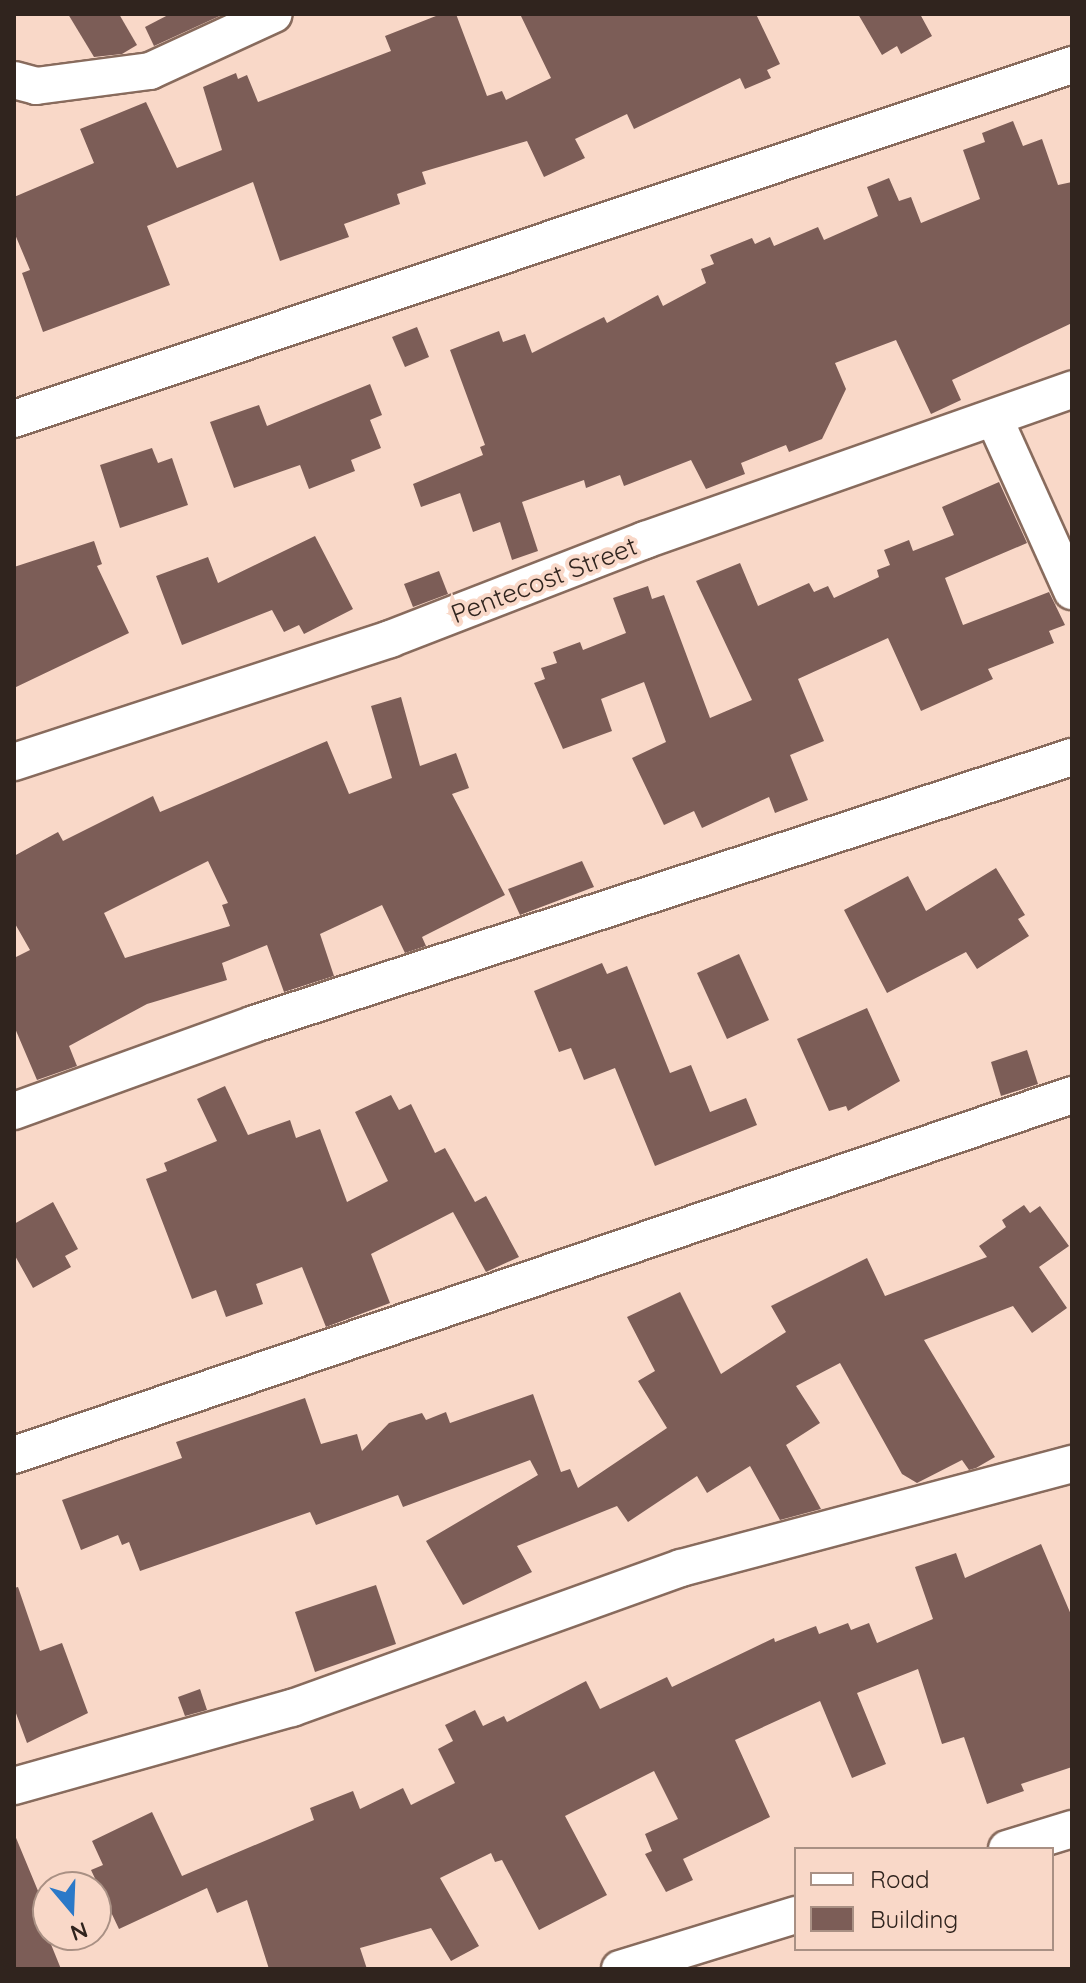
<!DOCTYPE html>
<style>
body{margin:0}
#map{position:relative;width:1086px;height:1983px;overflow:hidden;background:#f9d8c8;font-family:Quicksand,sans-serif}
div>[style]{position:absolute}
.building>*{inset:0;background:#7c5d57}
.roads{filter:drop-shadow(2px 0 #886b5d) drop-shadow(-2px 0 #886b5d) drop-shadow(0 2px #886b5d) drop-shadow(0 -2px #886b5d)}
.minor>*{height:36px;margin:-18px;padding:0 18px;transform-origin:18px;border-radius:18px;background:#fff}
span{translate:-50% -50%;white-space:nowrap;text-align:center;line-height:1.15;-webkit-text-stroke:8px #f9d8c8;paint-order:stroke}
.street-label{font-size:26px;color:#30241e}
.frame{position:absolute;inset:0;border:16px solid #30241e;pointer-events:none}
.legend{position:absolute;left:794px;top:1847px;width:260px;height:104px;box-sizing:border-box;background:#f9d8c8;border:2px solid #a99084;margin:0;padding:10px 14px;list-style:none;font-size:24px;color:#30241e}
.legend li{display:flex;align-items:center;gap:16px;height:40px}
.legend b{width:40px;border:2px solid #a99084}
.north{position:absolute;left:32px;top:1871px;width:80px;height:80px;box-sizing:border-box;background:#f9d8c8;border:2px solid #a99084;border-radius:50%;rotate:161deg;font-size:22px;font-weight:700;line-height:32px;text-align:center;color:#30241e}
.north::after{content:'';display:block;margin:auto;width:28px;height:36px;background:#2b79c8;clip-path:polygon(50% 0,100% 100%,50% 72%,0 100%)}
</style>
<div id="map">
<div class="building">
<div style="clip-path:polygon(68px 14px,119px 14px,137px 45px,122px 54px,94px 57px)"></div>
<div style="clip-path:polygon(170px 14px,224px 14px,154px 46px,145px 27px)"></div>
<div style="clip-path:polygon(441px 14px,456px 14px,487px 96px,502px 91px,506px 100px,551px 78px,520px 14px,756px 14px,780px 64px,767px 70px,771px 78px,745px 89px,740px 78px,634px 129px,627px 114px,575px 139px,585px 158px,544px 177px,527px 141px,422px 172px,426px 184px,397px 194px,400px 204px,344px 224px,349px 237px,280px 261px,253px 182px,147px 226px,170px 285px,43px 332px,22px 273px,30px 270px,14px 232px,14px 197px,94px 163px,80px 129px,146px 102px,177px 168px,222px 150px,203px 87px,236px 73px,238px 79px,247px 75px,258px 102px,391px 51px,385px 36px)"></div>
<div style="clip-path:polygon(858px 14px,920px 14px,932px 36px,901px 54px,897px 46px,882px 55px)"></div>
<div style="clip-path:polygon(1013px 121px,1023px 146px,1042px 139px,1058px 185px,1072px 182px,1072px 323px,952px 380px,961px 400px,931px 414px,896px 340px,835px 363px,846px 389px,822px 439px,789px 452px,786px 445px,741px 463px,745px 474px,706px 489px,691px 460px,624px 486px,620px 475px,586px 488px,584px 480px,522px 502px,538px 551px,512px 560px,500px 522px,473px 532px,460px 493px,421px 507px,413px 484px,483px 455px,480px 447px,485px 445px,450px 350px,499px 331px,503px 342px,525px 334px,532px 353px,604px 317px,607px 323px,658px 295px,663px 306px,706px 283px,701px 269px,714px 264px,710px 255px,752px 238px,755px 244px,770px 237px,774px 246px,818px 227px,824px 240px,878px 216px,867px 187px,889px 178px,899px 201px,911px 197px,921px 223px,980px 199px,963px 150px,985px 142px,982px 133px)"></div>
<div style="clip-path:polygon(417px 327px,429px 357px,405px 367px,392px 337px)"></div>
<div style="clip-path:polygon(370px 384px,382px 415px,370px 420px,381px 448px,351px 460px,355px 471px,309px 489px,300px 465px,234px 488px,210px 422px,259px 405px,267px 426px)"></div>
<div style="clip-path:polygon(152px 448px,158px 463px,172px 458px,188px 505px,120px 528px,100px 465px)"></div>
<div style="clip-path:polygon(999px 482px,1027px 543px,945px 578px,963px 625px,1049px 592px,1065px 625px,1049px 631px,1054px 643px,988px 669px,993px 679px,921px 711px,888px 638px,798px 679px,824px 741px,790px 755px,808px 800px,775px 813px,769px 797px,702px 828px,694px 811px,664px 825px,632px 758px,666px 742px,644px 682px,601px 699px,612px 731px,563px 749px,534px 683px,545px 679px,541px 668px,557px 663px,553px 652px,580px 642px,583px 650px,626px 633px,613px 598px,648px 586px,652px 599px,664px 595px,710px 718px,752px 700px,696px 581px,740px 563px,758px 606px,809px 583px,814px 592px,828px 586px,834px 598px,879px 577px,877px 570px,890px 565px,884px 550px,909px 540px,913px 551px,954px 535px,942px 507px)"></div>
<div style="clip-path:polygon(315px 536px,353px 609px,304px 634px,299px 625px,284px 632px,272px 610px,182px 645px,156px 576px,208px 557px,218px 583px)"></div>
<div style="clip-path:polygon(94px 541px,102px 564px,97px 566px,129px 633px,14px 688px,14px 567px)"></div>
<div style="clip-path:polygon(439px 571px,448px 594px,413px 607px,404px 584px)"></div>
<div style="clip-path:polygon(evenodd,401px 697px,420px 766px,456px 753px,469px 788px,452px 794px,505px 895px,422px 937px,426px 946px,405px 953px,382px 905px,320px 934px,334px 976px,284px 992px,267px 945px,222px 963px,227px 980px,147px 1004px,69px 1046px,77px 1066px,37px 1080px,14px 1026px,14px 958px,30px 950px,14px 922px,14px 856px,58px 832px,63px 841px,153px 796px,160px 812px,327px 741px,349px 794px,392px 778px,371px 706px,401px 697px,208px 861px,228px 903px,222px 905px,230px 926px,125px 958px,104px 913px,208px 861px)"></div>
<div style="clip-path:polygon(582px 861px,594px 887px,520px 915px,508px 889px)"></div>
<div style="clip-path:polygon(996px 868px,1025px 915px,1018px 919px,1029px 936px,977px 969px,966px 952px,887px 993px,844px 910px,908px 876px,926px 911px)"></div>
<div style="clip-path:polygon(739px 954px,769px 1020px,727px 1039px,697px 973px)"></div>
<div style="clip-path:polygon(602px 963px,607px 974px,627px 966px,670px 1073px,691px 1065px,710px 1112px,746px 1098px,757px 1125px,655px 1166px,615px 1068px,584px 1080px,571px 1048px,559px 1052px,534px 991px)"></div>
<div style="clip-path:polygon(867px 1008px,900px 1081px,848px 1111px,846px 1106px,829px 1111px,797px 1039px)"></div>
<div style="clip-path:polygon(1027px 1050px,1038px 1084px,1001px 1096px,991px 1062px)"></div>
<div style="clip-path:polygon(225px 1086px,248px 1135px,290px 1120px,296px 1138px,320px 1129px,347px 1202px,388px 1181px,355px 1112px,391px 1095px,399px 1110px,411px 1104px,435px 1153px,445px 1148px,475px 1202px,486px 1196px,519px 1257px,486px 1272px,453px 1212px,371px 1254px,390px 1303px,326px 1327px,302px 1267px,256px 1284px,263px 1304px,226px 1317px,216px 1290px,192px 1299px,146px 1179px,167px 1171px,164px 1163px,217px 1141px,197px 1099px)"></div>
<div style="clip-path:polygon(53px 1202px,78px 1249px,65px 1256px,71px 1267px,33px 1288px,14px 1254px,14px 1224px)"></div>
<div style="clip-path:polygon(1024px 1205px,1030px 1213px,1040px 1206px,1069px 1246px,1039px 1267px,1067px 1308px,1032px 1333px,1013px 1306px,924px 1340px,995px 1457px,976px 1468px,969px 1470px,962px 1460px,917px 1483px,902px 1474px,840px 1363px,796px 1386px,820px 1423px,786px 1445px,821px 1509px,780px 1520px,750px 1466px,707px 1493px,697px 1476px,628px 1522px,617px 1506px,517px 1546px,532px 1572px,463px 1605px,426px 1541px,538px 1475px,530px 1460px,403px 1507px,398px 1495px,316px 1525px,310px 1512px,140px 1571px,129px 1542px,122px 1545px,118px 1535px,81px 1550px,62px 1500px,182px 1458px,176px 1442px,305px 1398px,321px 1444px,357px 1434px,362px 1451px,389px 1423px,422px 1413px,426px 1420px,446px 1412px,450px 1423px,533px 1394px,561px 1472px,570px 1469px,578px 1488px,667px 1428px,638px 1381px,655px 1371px,627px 1317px,680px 1292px,721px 1374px,786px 1332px,771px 1306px,867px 1258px,885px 1296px,987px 1257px,979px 1246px,1006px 1227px,1002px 1220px)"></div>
<div style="clip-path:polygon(1041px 1544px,1072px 1617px,1072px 1767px,1021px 1784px,1024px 1791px,987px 1804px,964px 1737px,942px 1744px,918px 1669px,857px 1693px,886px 1764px,852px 1778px,820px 1701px,735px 1740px,770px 1817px,683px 1859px,693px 1880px,666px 1892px,645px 1854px,652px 1851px,645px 1834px,678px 1819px,654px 1771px,565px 1816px,607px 1895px,539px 1930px,502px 1860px,495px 1862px,491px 1853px,440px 1878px,479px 1946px,451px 1961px,431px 1928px,360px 1948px,367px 1969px,269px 1969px,247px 1900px,217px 1913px,207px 1888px,119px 1929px,91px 1870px,103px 1865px,92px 1841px,152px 1812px,182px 1876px,314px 1820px,310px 1808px,353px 1791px,360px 1809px,403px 1788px,411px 1805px,455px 1783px,438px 1749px,453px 1741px,445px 1725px,475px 1710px,483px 1726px,504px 1716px,507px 1722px,586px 1681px,600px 1709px,667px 1677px,672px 1687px,774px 1638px,775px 1642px,816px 1626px,819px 1634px,848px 1623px,851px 1630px,869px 1623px,877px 1643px,933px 1619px,915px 1567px,956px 1553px,965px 1578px)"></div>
<div style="clip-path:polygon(376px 1585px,396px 1644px,315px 1672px,295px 1612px)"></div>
<div style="clip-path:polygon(18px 1587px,40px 1651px,62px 1643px,88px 1713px,27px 1743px,14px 1708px,14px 1588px)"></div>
<div style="clip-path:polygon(200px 1689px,207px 1710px,185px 1716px,178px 1697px)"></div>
<div style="clip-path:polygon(14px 1833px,48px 1915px,48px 1937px,61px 1969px,14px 1969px)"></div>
</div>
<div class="roads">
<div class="minor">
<div style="left:14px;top:80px;width:23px;rotate:15deg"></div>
<div style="left:36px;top:86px;width:115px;rotate:-7.5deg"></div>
<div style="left:150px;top:71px;width:136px;rotate:-24.7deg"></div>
<div style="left:994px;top:418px;width:190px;rotate:65.7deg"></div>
<div style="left:14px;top:419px;width:1116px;rotate:-18.5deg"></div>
<div style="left:14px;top:762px;width:396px;rotate:-18.1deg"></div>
<div style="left:390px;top:639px;width:274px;rotate:-21.2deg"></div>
<div style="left:645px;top:540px;width:453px;rotate:-19.4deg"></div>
<div style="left:14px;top:1111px;width:255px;rotate:-19.9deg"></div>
<div style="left:254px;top:1024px;width:860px;rotate:-18.08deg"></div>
<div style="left:14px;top:1455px;width:1118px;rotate:-18.79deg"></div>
<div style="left:14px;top:1786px;width:289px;rotate:-15.7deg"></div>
<div style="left:292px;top:1708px;width:413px;rotate:-19.8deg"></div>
<div style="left:681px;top:1568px;width:405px;rotate:-14.9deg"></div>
<div style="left:1007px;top:1849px;width:68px;rotate:-17.1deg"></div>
<div style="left:620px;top:1969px;width:184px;rotate:-17.1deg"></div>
</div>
</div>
<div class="street-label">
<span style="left:544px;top:580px;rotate:-21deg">Pentecost Street</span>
</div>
<div class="frame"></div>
<ul class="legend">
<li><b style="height:10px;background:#fff"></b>Road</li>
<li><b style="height:22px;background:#7c5d57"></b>Building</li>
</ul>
<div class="north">N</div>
</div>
